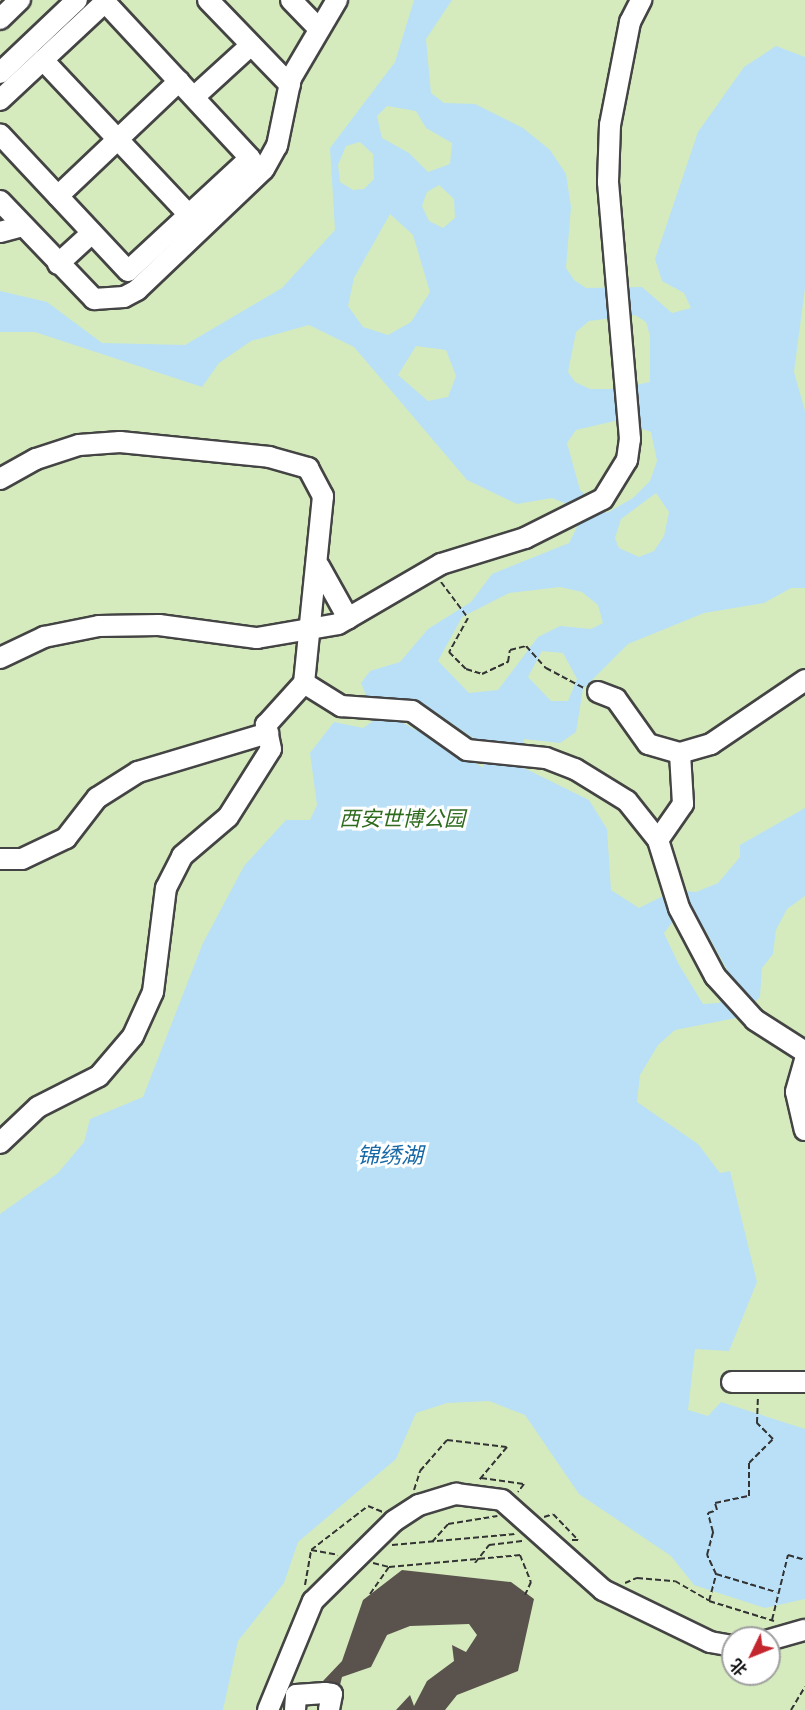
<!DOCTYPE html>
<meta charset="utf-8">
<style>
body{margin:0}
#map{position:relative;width:805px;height:1710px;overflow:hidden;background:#fffdf5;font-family:"Zilla Slab","Noto Sans SC",serif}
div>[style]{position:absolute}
.green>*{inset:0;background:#d5ebbd}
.water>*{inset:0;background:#b9e0f7}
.building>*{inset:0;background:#5a524d}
.path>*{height:2px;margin-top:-1px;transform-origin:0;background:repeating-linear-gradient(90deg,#333 0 6px,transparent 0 9px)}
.roads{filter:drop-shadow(2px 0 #444) drop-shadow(-2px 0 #444) drop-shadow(0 2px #444) drop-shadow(0 -2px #444)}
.minor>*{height:20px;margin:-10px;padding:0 10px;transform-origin:10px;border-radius:10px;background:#fff}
span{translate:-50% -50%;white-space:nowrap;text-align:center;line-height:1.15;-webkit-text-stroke:6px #fff;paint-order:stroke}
.park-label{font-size:21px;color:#2f6b1f;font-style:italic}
.water-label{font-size:22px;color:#1768a6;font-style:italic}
.north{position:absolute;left:721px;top:1626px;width:60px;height:60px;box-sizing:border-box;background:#fff;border:2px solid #a0a0a0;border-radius:50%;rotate:227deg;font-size:16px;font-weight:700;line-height:24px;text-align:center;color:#111}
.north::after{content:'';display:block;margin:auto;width:21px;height:27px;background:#c4262e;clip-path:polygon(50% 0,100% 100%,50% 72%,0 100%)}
</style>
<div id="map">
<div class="green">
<div style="clip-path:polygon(evenodd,0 0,805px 0,805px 1710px,0 1710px,0 0,733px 1638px,769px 1638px,769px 1674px,733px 1674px,733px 1638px)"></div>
</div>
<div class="water">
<div style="clip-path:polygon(evenodd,414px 0,452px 0,426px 39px,431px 93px,444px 103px,475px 104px,523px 128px,550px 150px,566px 174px,571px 207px,566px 268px,574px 280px,586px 288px,642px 287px,672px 313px,691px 308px,684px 293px,662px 281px,655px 259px,698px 132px,744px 67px,776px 46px,805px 57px,805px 288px,794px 372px,805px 411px,805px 588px,791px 588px,764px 603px,704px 613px,628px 644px,583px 689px,576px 732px,560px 743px,524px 739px,520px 766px,589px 800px,607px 829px,611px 890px,639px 908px,675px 890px,696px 892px,718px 883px,740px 857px,740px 845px,805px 808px,805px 896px,787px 909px,776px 930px,773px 954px,762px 968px,760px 997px,741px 1017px,675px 1030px,658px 1045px,640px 1075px,637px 1102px,698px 1144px,720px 1173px,730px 1171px,757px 1282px,729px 1351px,695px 1349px,688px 1410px,708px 1416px,721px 1402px,805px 1429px,805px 1599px,765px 1608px,694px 1585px,671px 1556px,579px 1494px,525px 1415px,489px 1401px,447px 1403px,416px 1413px,396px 1459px,298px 1542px,284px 1583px,238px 1641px,223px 1710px,0 1710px,0 1214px,58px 1173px,84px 1142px,90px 1119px,143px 1097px,203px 943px,244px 866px,286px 820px,310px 820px,317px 805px,310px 753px,334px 722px,363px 728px,376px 719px,361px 683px,370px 671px,400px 662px,428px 629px,471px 602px,492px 574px,569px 543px,579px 523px,567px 504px,552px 498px,517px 504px,467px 480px,354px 347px,309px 325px,251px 341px,219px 363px,202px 387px,35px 332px,0 332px,0 291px,47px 302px,102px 343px,185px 345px,282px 288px,335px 230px,330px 148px,395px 62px,414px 0,387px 106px,416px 111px,426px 128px,452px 143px,450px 164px,428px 172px,409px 153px,382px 138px,377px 116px,387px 106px,414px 0,360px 142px,373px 154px,374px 179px,364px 189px,353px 190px,340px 182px,338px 165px,346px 146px,360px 142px,414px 0,439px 185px,454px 199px,455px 218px,443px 228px,429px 221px,422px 206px,427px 192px,439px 185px,414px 0,390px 214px,413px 235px,430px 292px,411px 322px,388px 335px,363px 327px,348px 306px,354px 278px,390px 214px,414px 0,635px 315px,646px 322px,650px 336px,650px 382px,617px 389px,590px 389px,575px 382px,568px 372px,576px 332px,589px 321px,635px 315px,414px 0,416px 346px,446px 350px,456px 376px,448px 397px,428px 401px,398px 375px,416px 346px,414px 0,619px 420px,651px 432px,657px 461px,650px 481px,633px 498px,607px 513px,580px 490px,567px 443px,576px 430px,619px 420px,414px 0,656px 493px,669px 512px,664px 536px,654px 551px,639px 557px,619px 548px,615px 538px,621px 519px,656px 493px,414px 0,560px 587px,582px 592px,598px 605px,603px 623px,591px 629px,560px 626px,538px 637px,498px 690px,469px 693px,438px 661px,462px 617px,509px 593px,560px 587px,414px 0,542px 651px,563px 653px,577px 679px,568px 701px,551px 701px,528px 677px,542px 651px,414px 0,434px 711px,476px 740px,484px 768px,396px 719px,434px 711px,414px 0,675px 919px,703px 926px,737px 988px,719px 1003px,703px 1004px,678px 963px,664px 933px,675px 919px)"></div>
</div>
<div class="building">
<div style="clip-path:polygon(402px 1570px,511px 1582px,534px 1599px,518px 1671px,457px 1695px,445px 1710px,396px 1710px,410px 1695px,414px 1706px,427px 1681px,454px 1661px,452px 1645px,466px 1652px,477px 1635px,469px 1624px,410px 1626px,387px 1635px,371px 1667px,342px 1677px,340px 1685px,323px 1681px,342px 1661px,363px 1600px)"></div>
</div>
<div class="path">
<div style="left:441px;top:582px;width:45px;rotate:53.1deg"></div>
<div style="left:468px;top:618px;width:39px;rotate:119deg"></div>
<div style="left:449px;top:652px;width:24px;rotate:45deg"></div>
<div style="left:466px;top:669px;width:17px;rotate:17deg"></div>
<div style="left:482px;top:674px;width:29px;rotate:-25deg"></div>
<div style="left:508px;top:662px;width:12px;rotate:-81deg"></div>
<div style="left:510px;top:650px;width:16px;rotate:-14deg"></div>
<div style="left:526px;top:646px;width:30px;rotate:48deg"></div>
<div style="left:546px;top:668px;width:43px;rotate:27.8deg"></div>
<div style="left:481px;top:1478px;width:43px;rotate:7.9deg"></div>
<div style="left:524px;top:1484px;width:10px;rotate:127deg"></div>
<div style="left:414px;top:1490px;width:20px;rotate:-72deg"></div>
<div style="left:420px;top:1471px;width:41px;rotate:-48.9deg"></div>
<div style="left:447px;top:1440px;width:60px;rotate:6.7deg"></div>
<div style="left:507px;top:1447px;width:43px;rotate:130.3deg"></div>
<div style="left:544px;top:1517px;width:9px;rotate:-18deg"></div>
<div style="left:553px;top:1514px;width:36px;rotate:46deg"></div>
<div style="left:578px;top:1540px;width:7px;rotate:180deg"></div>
<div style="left:432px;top:1542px;width:24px;rotate:-48deg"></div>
<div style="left:448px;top:1524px;width:50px;rotate:-9.3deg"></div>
<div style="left:392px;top:1545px;width:123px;rotate:-5.1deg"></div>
<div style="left:311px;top:1550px;width:27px;rotate:10deg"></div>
<div style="left:373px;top:1563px;width:16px;rotate:14deg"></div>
<div style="left:389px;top:1567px;width:132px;rotate:-5.2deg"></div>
<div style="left:520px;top:1555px;width:29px;rotate:68deg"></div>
<div style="left:531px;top:1582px;width:14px;rotate:115deg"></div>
<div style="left:475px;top:1563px;width:23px;rotate:-52deg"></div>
<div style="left:489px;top:1545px;width:35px;rotate:-7deg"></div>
<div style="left:716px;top:1574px;width:63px;rotate:16.7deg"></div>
<div style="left:625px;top:1583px;width:13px;rotate:-23deg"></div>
<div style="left:637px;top:1578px;width:38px;rotate:5deg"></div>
<div style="left:675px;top:1581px;width:39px;rotate:30deg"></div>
<div style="left:709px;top:1601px;width:68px;rotate:17.1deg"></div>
<div style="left:305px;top:1585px;width:36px;rotate:-80deg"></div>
<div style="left:311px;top:1550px;width:72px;rotate:-37.7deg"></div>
<div style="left:368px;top:1506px;width:16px;rotate:22deg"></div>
<div style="left:370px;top:1594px;width:33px;rotate:-55deg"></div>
<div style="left:709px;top:1601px;width:28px;rotate:-75deg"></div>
<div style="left:716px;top:1574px;width:21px;rotate:-115deg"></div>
<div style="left:707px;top:1555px;width:24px;rotate:-75deg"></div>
<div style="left:713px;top:1532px;width:20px;rotate:-105deg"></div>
<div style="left:708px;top:1513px;width:9px;rotate:-18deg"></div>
<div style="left:717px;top:1510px;width:7px;rotate:-106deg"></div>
<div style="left:715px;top:1503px;width:35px;rotate:-12deg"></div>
<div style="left:749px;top:1496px;width:33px;rotate:-90deg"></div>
<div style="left:749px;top:1463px;width:34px;rotate:-45deg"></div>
<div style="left:773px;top:1439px;width:23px;rotate:-135deg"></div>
<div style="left:757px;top:1423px;width:26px;rotate:-88deg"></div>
<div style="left:772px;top:1620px;width:67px;rotate:-76.2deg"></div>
<div style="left:788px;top:1555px;width:18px;rotate:16deg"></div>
<div style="left:791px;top:1710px;width:27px;rotate:-59deg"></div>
</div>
<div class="roads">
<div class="minor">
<div style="left:208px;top:0;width:118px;rotate:46deg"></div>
<div style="left:291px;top:0;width:39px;rotate:46deg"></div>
<div style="left:0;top:19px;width:28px;rotate:-44deg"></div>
<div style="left:43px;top:60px;width:213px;rotate:46.7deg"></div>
<div style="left:0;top:73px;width:106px;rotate:-43.5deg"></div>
<div style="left:194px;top:97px;width:77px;rotate:-42.4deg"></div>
<div style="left:0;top:100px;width:144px;rotate:-43deg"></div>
<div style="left:105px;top:2px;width:213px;rotate:47.1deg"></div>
<div style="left:250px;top:158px;width:166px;rotate:137.2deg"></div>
<div style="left:128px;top:271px;width:187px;rotate:-133.1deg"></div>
<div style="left:58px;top:196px;width:167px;rotate:-43.5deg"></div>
<div style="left:0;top:201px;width:136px;rotate:46.2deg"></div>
<div style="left:94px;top:299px;width:30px;rotate:-4deg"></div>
<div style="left:124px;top:297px;width:15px;rotate:-28deg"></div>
<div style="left:137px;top:290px;width:175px;rotate:-43.6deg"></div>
<div style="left:264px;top:169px;width:26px;rotate:-61deg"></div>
<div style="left:277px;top:146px;width:69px;rotate:-78.4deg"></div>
<div style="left:291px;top:78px;width:91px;rotate:-59.5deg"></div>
<div style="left:0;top:232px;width:24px;rotate:-15deg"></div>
<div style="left:58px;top:264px;width:46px;rotate:-42.4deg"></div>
<div style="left:0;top:479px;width:41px;rotate:-29.1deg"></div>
<div style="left:36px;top:459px;width:45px;rotate:-18deg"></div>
<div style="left:79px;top:445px;width:41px;rotate:-4.2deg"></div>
<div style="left:120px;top:442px;width:150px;rotate:5.7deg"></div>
<div style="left:269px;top:457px;width:41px;rotate:15.8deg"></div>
<div style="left:308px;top:468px;width:32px;rotate:62deg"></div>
<div style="left:323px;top:496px;width:188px;rotate:95.8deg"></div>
<div style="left:304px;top:683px;width:44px;rotate:31.9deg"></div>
<div style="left:341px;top:706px;width:71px;rotate:4deg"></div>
<div style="left:412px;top:711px;width:67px;rotate:35.3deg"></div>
<div style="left:467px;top:750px;width:79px;rotate:5.8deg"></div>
<div style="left:546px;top:758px;width:31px;rotate:21deg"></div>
<div style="left:575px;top:769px;width:61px;rotate:31.6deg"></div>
<div style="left:627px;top:801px;width:50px;rotate:51.5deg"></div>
<div style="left:658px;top:840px;width:71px;rotate:72.8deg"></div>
<div style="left:679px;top:908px;width:77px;rotate:62.1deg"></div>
<div style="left:715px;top:976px;width:59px;rotate:47.7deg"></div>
<div style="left:755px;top:1020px;width:59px;rotate:32.6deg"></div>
<div style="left:319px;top:566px;width:60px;rotate:60.9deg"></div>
<div style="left:0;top:658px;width:49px;rotate:-25.5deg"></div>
<div style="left:44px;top:637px;width:56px;rotate:-11.3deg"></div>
<div style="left:99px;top:626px;width:60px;rotate:-1deg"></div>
<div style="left:159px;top:625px;width:99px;rotate:7.6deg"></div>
<div style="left:257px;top:638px;width:82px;rotate:-9.8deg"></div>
<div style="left:338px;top:624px;width:119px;rotate:-30.2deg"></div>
<div style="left:441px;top:564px;width:88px;rotate:-17.2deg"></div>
<div style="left:525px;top:538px;width:87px;rotate:-26.6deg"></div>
<div style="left:603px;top:499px;width:46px;rotate:-58.4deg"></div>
<div style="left:627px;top:460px;width:21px;rotate:-82deg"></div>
<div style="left:630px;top:439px;width:258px;rotate:-94.9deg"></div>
<div style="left:608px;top:182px;width:57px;rotate:-88deg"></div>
<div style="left:610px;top:125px;width:105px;rotate:-79deg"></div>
<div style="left:630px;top:22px;width:25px;rotate:-63deg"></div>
<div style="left:598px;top:692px;width:19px;rotate:21deg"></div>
<div style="left:616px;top:699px;width:55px;rotate:54.6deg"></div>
<div style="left:648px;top:744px;width:33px;rotate:16deg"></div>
<div style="left:680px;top:753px;width:32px;rotate:-16deg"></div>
<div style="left:711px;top:744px;width:114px;rotate:-34.2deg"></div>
<div style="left:658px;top:840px;width:44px;rotate:-55.2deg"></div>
<div style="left:683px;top:804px;width:51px;rotate:-93.4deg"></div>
<div style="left:0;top:859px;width:22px"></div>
<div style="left:22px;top:859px;width:49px;rotate:-25.5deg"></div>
<div style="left:66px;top:838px;width:51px;rotate:-52.2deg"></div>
<div style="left:97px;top:798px;width:49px;rotate:-32.4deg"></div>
<div style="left:138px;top:772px;width:136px;rotate:-16.7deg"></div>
<div style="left:805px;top:1060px;width:33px;rotate:106deg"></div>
<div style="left:796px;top:1092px;width:39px;rotate:77deg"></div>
<div style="left:0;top:1143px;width:52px;rotate:-43.5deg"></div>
<div style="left:38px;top:1107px;width:68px;rotate:-26.9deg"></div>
<div style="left:99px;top:1076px;width:52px;rotate:-49.6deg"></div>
<div style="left:133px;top:1036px;width:48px;rotate:-65.6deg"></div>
<div style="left:153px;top:992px;width:105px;rotate:-82.9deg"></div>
<div style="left:166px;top:888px;width:36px;rotate:-63deg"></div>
<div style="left:182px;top:856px;width:60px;rotate:-40.3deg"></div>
<div style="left:228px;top:817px;width:80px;rotate:-57.7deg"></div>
<div style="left:271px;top:749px;width:25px;rotate:-102deg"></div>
<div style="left:266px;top:725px;width:57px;rotate:-47.9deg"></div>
<div style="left:732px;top:1382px;width:73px"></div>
<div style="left:769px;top:1640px;width:37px;rotate:-16deg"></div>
<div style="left:268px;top:1710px;width:118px;rotate:-67.6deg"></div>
<div style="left:313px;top:1601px;width:114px;rotate:-44.6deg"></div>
<div style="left:394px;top:1521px;width:30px;rotate:-33deg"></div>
<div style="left:419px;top:1505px;width:39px;rotate:-17deg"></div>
<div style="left:456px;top:1494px;width:46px;rotate:7.4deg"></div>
<div style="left:502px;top:1500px;width:135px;rotate:41.7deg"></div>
<div style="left:603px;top:1590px;width:119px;rotate:25.9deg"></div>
<div style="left:710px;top:1642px;width:23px;rotate:10deg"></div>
<div style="left:295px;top:1710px;width:15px;rotate:-86deg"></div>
<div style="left:296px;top:1695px;width:29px;rotate:-4deg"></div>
<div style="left:325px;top:1693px;width:7px;rotate:8deg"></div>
<div style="left:332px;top:1694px;width:16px;rotate:101deg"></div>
</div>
</div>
<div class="park-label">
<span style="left:402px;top:819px">西安世博公园</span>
</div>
<div class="water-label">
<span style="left:390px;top:1156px">锦绣湖</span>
</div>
<div class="north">北</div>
</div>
